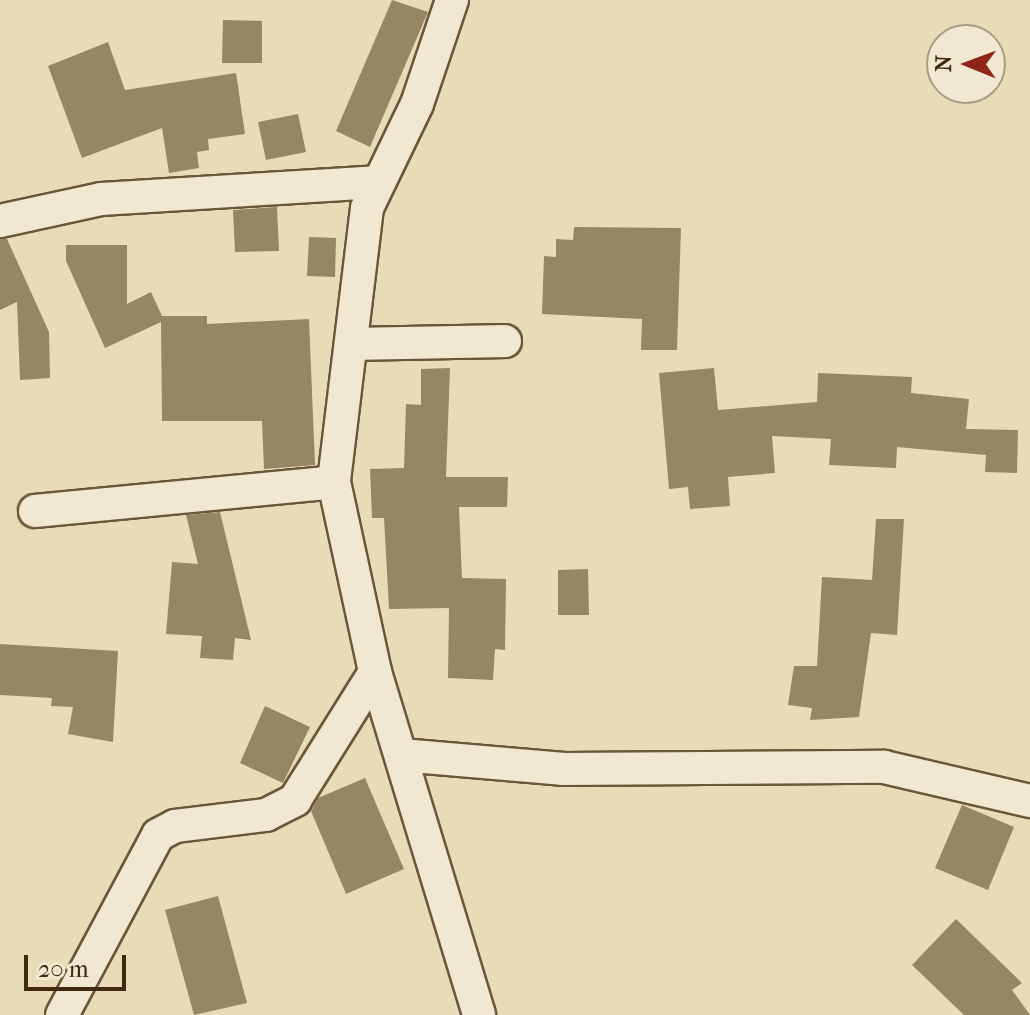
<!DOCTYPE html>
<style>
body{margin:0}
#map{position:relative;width:1030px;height:1015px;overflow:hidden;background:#e8dbb7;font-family:"IM FELL French Canon",serif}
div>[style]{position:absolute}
.building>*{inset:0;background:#978666}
.roads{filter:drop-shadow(2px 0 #6a5639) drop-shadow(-2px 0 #6a5639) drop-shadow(0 2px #6a5639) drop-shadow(0 -2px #6a5639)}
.street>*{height:32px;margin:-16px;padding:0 16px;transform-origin:16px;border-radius:16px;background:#f0e8d0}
span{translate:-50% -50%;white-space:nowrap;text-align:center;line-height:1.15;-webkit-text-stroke:6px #f0e8d0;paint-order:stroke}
.north{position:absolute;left:926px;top:24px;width:80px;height:80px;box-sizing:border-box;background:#f0e8d0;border:2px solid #aa9c83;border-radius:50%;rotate:271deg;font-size:22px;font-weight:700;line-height:32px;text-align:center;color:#40290f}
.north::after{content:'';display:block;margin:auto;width:28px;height:36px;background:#8f2418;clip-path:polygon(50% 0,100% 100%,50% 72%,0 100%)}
.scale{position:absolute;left:24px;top:955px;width:102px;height:36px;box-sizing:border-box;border:4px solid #40290f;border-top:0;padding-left:10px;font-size:24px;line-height:28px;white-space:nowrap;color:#40290f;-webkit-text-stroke:6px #f0e8d0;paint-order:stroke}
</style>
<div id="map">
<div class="building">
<div style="clip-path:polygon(392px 0,428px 12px,370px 147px,336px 131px)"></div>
<div style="clip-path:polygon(223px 20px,262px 21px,262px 63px,222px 63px)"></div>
<div style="clip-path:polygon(108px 42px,125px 90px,236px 73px,245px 134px,208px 139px,209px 150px,197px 152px,199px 168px,169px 173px,162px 128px,82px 158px,48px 66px)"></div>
<div style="clip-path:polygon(298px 114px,306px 152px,266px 160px,258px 122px)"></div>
<div style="clip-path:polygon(277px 207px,279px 251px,235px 252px,233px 210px)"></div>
<div style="clip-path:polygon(574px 227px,681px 228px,677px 350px,641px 350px,642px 319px,542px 314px,544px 256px,556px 257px,556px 239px,573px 240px)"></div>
<div style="clip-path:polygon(309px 237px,336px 238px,335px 277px,307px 276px)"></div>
<div style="clip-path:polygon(0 239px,7px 239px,49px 332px,50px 378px,20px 380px,17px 302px,0 310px)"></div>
<div style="clip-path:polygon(66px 245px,127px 245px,127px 304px,151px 292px,162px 316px,207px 316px,207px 324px,309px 319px,315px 465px,264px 469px,262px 421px,162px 421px,161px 322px,105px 348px,66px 261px)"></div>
<div style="clip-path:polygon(450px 368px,446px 477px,508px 477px,507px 507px,459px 507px,462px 578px,506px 579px,505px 650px,495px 649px,493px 680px,448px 678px,449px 608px,389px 609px,384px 518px,372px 518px,370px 469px,404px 468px,406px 404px,421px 405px,421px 369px)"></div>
<div style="clip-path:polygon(714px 368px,718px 410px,817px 402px,818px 373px,912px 377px,911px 393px,969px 399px,966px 429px,1018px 430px,1017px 473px,985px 472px,986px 455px,897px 447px,896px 468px,829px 465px,831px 439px,772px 436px,775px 473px,728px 477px,730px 506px,690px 509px,688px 487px,669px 489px,659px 373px)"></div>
<div style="clip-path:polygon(220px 512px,251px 640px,235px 638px,233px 660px,200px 658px,202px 636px,166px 634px,172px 562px,198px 564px,186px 515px)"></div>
<div style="clip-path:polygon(876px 519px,904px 519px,897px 635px,871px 633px,859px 717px,810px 720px,812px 708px,788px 705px,794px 666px,817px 666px,822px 577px,872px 580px)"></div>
<div style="clip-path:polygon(588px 569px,589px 615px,558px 615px,558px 570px)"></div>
<div style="clip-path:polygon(0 644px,118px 651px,113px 742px,68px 734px,73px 707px,51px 706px,52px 698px,0 695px)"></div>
<div style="clip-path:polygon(265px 706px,310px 727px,283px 783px,240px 763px)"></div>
<div style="clip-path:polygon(365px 778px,404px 869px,346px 894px,311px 811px,318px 798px)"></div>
<div style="clip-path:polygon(962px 805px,1014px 827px,988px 890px,935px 868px)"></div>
<div style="clip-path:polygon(218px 896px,247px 1003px,194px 1015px,165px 910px)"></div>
<div style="clip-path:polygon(956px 919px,1022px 983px,1012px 990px,1030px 1015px,964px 1015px,912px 965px)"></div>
</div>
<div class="roads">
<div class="street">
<div style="left:452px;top:0;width:110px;rotate:108.6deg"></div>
<div style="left:417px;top:104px;width:115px;rotate:115.7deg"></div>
<div style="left:367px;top:208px;width:276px;rotate:96.9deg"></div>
<div style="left:334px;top:482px;width:194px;rotate:77.8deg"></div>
<div style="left:375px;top:672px;width:358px;rotate:73.1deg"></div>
<div style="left:0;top:221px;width:103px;rotate:-12.3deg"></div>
<div style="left:101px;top:199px;width:276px;rotate:-3.5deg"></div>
<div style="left:354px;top:344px;width:151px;rotate:-1.1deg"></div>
<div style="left:35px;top:511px;width:300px;rotate:-5.5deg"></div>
<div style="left:401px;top:755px;width:164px;rotate:4.9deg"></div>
<div style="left:564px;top:769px;width:320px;rotate:-0.4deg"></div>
<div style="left:884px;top:767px;width:150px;rotate:13.1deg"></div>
<div style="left:62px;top:1015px;width:204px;rotate:-61.9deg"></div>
<div style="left:158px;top:835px;width:19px;rotate:-28deg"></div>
<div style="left:175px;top:826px;width:92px;rotate:-6.9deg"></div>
<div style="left:266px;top:815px;width:33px;rotate:-27deg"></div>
<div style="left:295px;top:800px;width:151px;rotate:-58deg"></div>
</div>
</div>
<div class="north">N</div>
<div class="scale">20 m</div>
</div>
